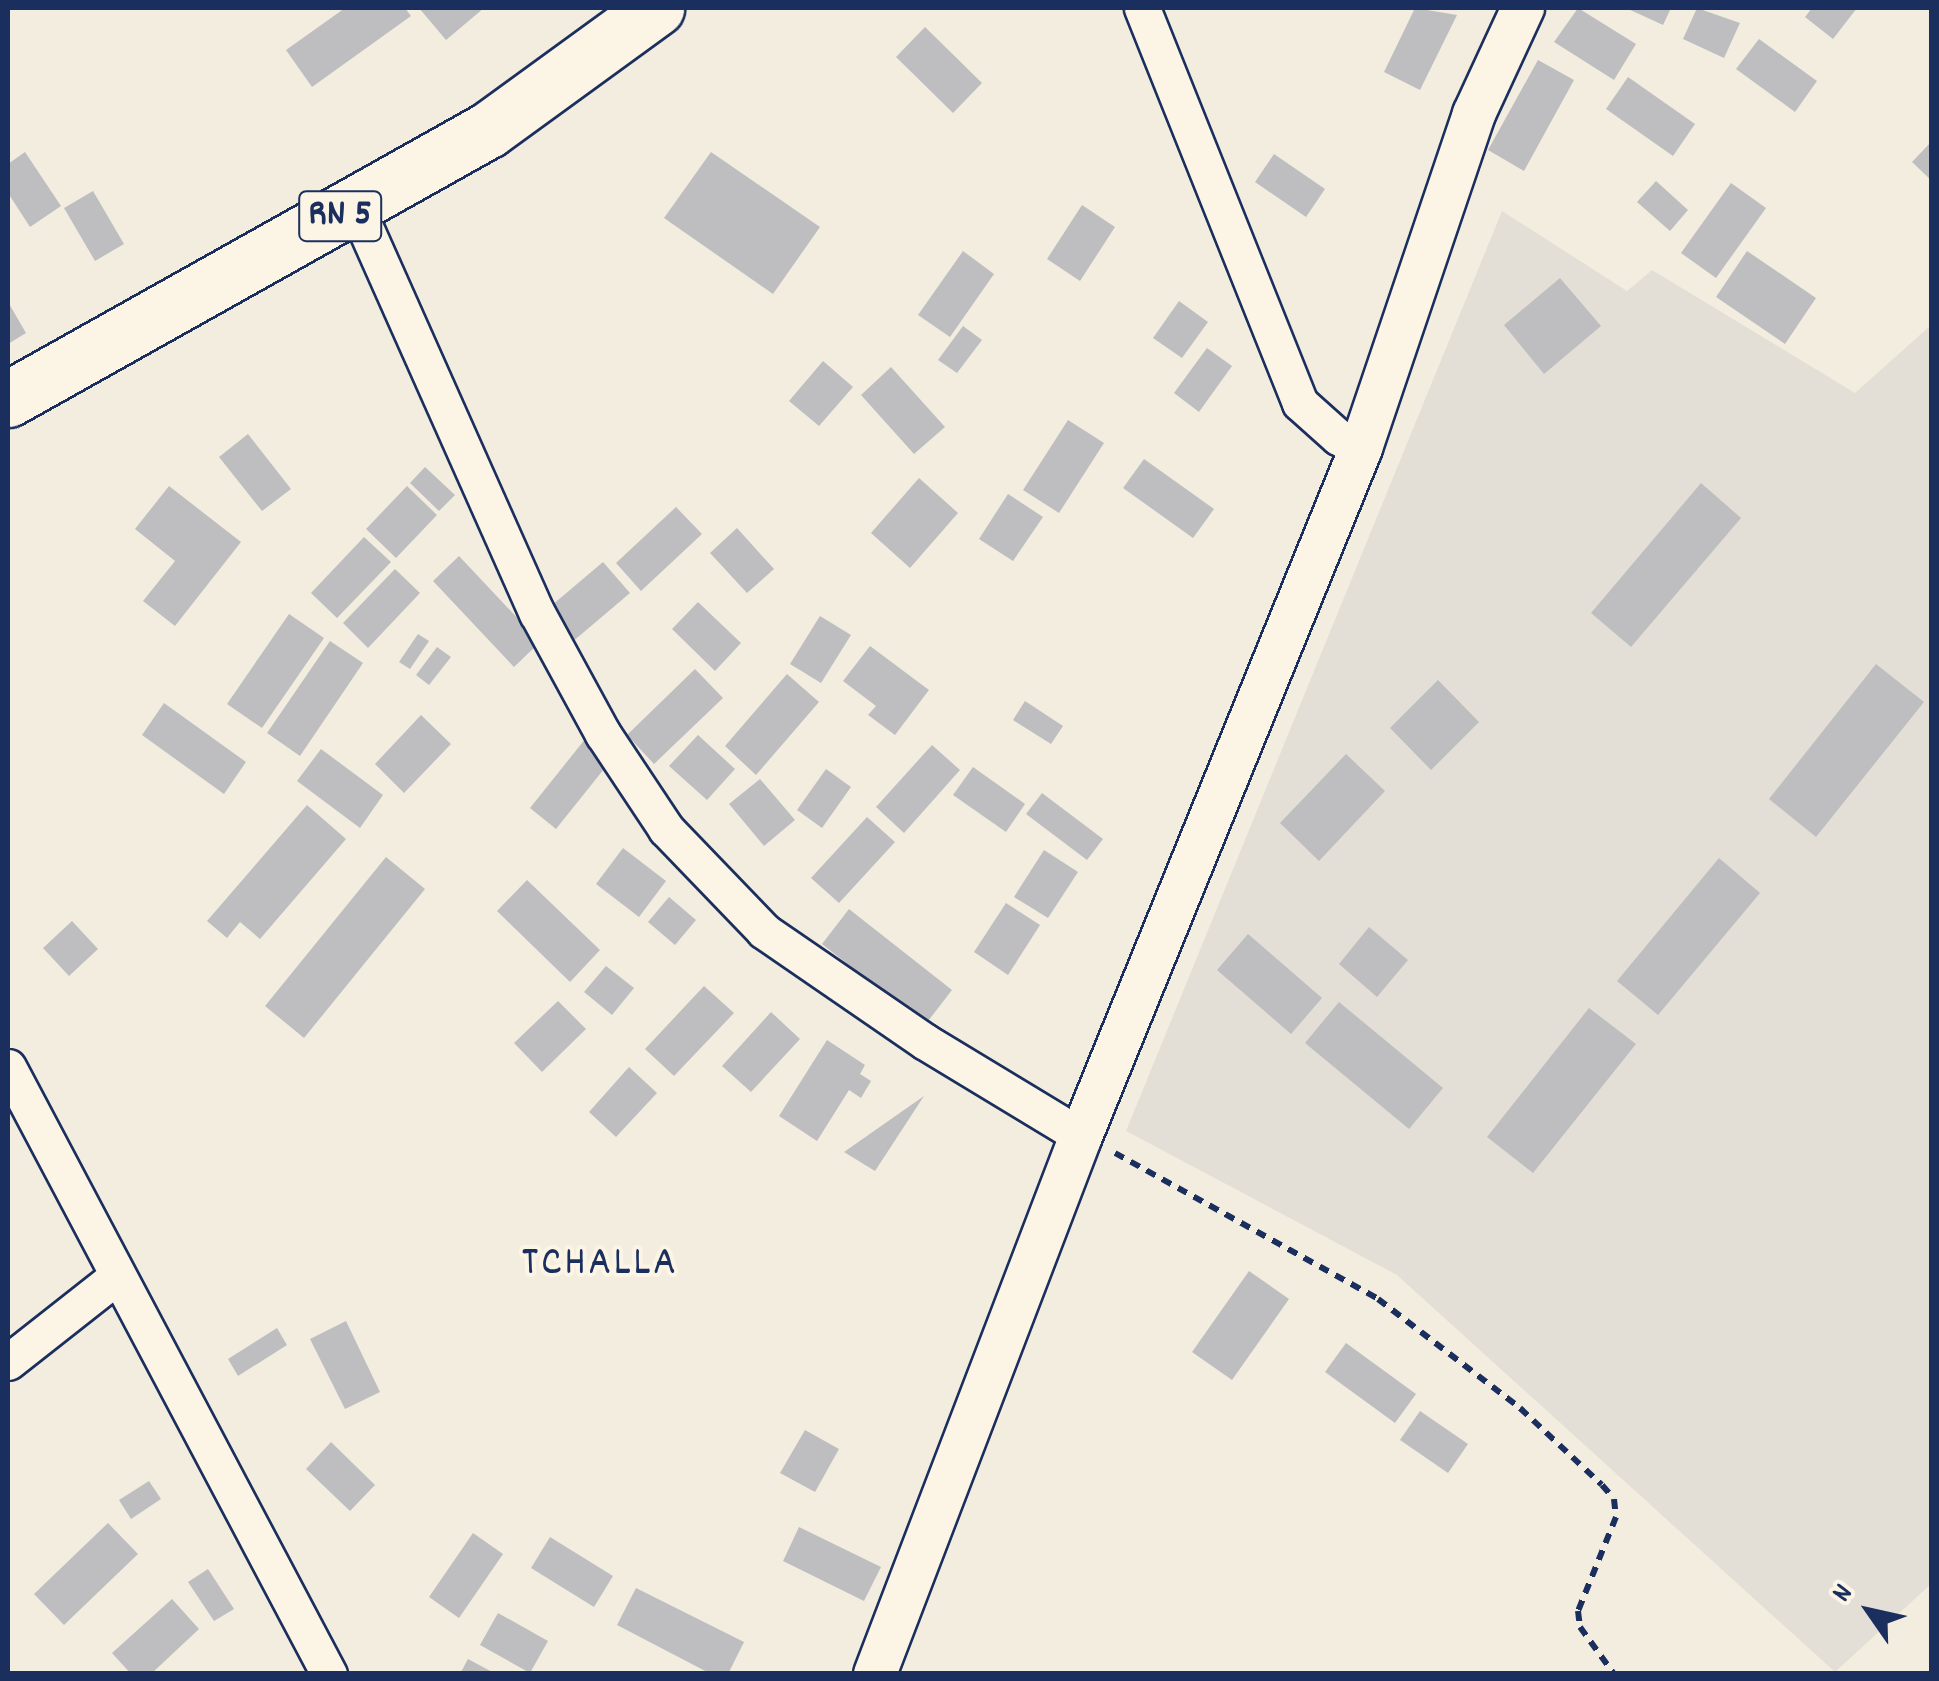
<!DOCTYPE html>
<style>
body{margin:0}
#map{position:relative;width:1939px;height:1681px;overflow:hidden;background:#f3ede0;font-family:Dekko,sans-serif}
div>[style]{position:absolute}
.built>*{inset:0;background:#e3dfd6}
.building>*{inset:0;background:#bebec0}
.path>*{height:6px;margin-top:-3px;transform-origin:0;background:repeating-linear-gradient(90deg,#1b2f5e 0 10px,transparent 0 18px)}
.roads{filter:drop-shadow(2px 0 #1b2f5e) drop-shadow(-2px 0 #1b2f5e) drop-shadow(0 2px #1b2f5e) drop-shadow(0 -2px #1b2f5e)}
.minor>*{height:35px;margin:-17.5px;padding:0 17.5px;transform-origin:17.5px;border-radius:17.5px;background:#fcf5e5}
.tertiary>*{height:42px;margin:-21px;padding:0 21px;transform-origin:21px;border-radius:21px;background:#fcf5e5}
.primary>*{height:55px;margin:-27.5px;padding:0 27.5px;transform-origin:27.5px;border-radius:27.5px;background:#fcf5e5}
span{translate:-50% -50%;white-space:nowrap;text-align:center;line-height:1.15;-webkit-text-stroke:8px #fcf5e5;paint-order:stroke}
.shield-label span{padding:2px 8px;background:#fcf5e5;border:2px solid;border-radius:8px;-webkit-text-stroke-width:0}
.shield-label{font-size:38px;color:#1b2f5e;font-weight:700}
.neighbourhood-label{font-size:42px;color:#1b2f5e;letter-spacing:2.5px}
.frame{position:absolute;inset:0;border:10px solid #1b2f5e;pointer-events:none}
.north{position:absolute;left:1819px;top:1561px;width:100px;height:100px;-webkit-text-stroke:8px #fcf5e5;paint-order:stroke;rotate:304deg;font-size:28px;font-weight:700;line-height:40px;text-align:center;color:#1b2f5e}
.north::after{content:'';display:block;margin:auto;width:35px;height:45px;background:#1b2f5e;clip-path:polygon(50% 0,100% 100%,50% 72%,0 100%)}
</style>
<div id="map">
<div class="built">
<div style="clip-path:polygon(1502px 211px,1627px 291px,1652px 270px,1855px 393px,1931px 325px,1931px 1584px,1835px 1672px,1397px 1275px,1126px 1131px)"></div>
</div>
<div class="building">
<div style="clip-path:polygon(345px 8px,405px 8px,411px 16px,312px 87px,286px 50px)"></div>
<div style="clip-path:polygon(419px 8px,484px 8px,446px 40px)"></div>
<div style="clip-path:polygon(1415px 8px,1457px 15px,1420px 90px,1384px 72px)"></div>
<div style="clip-path:polygon(1578px 8px,1636px 44px,1614px 80px,1554px 42px)"></div>
<div style="clip-path:polygon(1626px 8px,1671px 8px,1663px 25px)"></div>
<div style="clip-path:polygon(1697px 8px,1740px 23px,1724px 58px,1683px 39px)"></div>
<div style="clip-path:polygon(1812px 8px,1857px 8px,1833px 39px,1805px 17px)"></div>
<div style="clip-path:polygon(925px 27px,982px 83px,953px 113px,896px 57px)"></div>
<div style="clip-path:polygon(1759px 39px,1817px 81px,1795px 112px,1736px 69px)"></div>
<div style="clip-path:polygon(1538px 60px,1574px 80px,1524px 171px,1488px 150px)"></div>
<div style="clip-path:polygon(1628px 77px,1695px 124px,1673px 156px,1606px 109px)"></div>
<div style="clip-path:polygon(1932px 141px,1932px 181px,1912px 162px)"></div>
<div style="clip-path:polygon(25px 152px,61px 206px,30px 227px,8px 193px,8px 164px)"></div>
<div style="clip-path:polygon(711px 152px,820px 227px,773px 294px,664px 218px)"></div>
<div style="clip-path:polygon(1274px 154px,1325px 189px,1306px 217px,1255px 182px)"></div>
<div style="clip-path:polygon(1656px 181px,1688px 210px,1670px 231px,1637px 202px)"></div>
<div style="clip-path:polygon(1731px 183px,1766px 208px,1716px 278px,1681px 253px)"></div>
<div style="clip-path:polygon(93px 191px,124px 244px,95px 261px,64px 208px)"></div>
<div style="clip-path:polygon(1082px 205px,1115px 227px,1080px 281px,1047px 259px)"></div>
<div style="clip-path:polygon(963px 251px,994px 274px,950px 337px,918px 315px)"></div>
<div style="clip-path:polygon(1747px 251px,1816px 298px,1785px 344px,1716px 297px)"></div>
<div style="clip-path:polygon(1560px 278px,1601px 326px,1544px 374px,1504px 325px)"></div>
<div style="clip-path:polygon(1179px 301px,1208px 322px,1182px 358px,1153px 338px)"></div>
<div style="clip-path:polygon(8px 302px,26px 333px,8px 344px)"></div>
<div style="clip-path:polygon(963px 326px,982px 340px,957px 373px,938px 360px)"></div>
<div style="clip-path:polygon(1207px 348px,1232px 366px,1199px 412px,1174px 393px)"></div>
<div style="clip-path:polygon(823px 361px,853px 387px,819px 426px,789px 401px)"></div>
<div style="clip-path:polygon(891px 367px,945px 427px,914px 454px,861px 395px)"></div>
<div style="clip-path:polygon(1068px 420px,1104px 443px,1059px 513px,1023px 490px)"></div>
<div style="clip-path:polygon(248px 434px,291px 489px,262px 511px,219px 457px)"></div>
<div style="clip-path:polygon(1144px 459px,1214px 509px,1193px 538px,1123px 488px)"></div>
<div style="clip-path:polygon(425px 467px,455px 495px,439px 511px,410px 483px)"></div>
<div style="clip-path:polygon(919px 478px,958px 513px,910px 568px,871px 533px)"></div>
<div style="clip-path:polygon(1701px 483px,1741px 518px,1631px 647px,1591px 613px)"></div>
<div style="clip-path:polygon(169px 486px,241px 542px,175px 626px,143px 601px,175px 561px,135px 529px)"></div>
<div style="clip-path:polygon(407px 486px,437px 515px,396px 558px,366px 529px)"></div>
<div style="clip-path:polygon(1008px 494px,1043px 517px,1013px 561px,979px 539px)"></div>
<div style="clip-path:polygon(676px 507px,702px 534px,641px 591px,616px 563px)"></div>
<div style="clip-path:polygon(737px 528px,774px 569px,747px 593px,710px 553px)"></div>
<div style="clip-path:polygon(364px 537px,391px 562px,337px 618px,311px 593px)"></div>
<div style="clip-path:polygon(459px 556px,540px 642px,514px 667px,433px 581px)"></div>
<div style="clip-path:polygon(603px 562px,630px 593px,571px 643px,545px 611px)"></div>
<div style="clip-path:polygon(395px 569px,420px 593px,368px 648px,343px 623px)"></div>
<div style="clip-path:polygon(698px 602px,741px 643px,715px 671px,672px 629px)"></div>
<div style="clip-path:polygon(289px 614px,324px 638px,262px 728px,227px 704px)"></div>
<div style="clip-path:polygon(820px 616px,851px 635px,821px 683px,790px 664px)"></div>
<div style="clip-path:polygon(418px 634px,429px 641px,410px 669px,399px 662px)"></div>
<div style="clip-path:polygon(330px 641px,363px 663px,300px 756px,267px 733px)"></div>
<div style="clip-path:polygon(870px 646px,929px 690px,895px 735px,868px 715px,876px 706px,843px 681px)"></div>
<div style="clip-path:polygon(437px 647px,451px 657px,429px 685px,416px 675px)"></div>
<div style="clip-path:polygon(1876px 664px,1924px 702px,1816px 837px,1769px 799px)"></div>
<div style="clip-path:polygon(695px 669px,723px 698px,654px 764px,627px 735px)"></div>
<div style="clip-path:polygon(787px 674px,819px 702px,756px 775px,725px 746px)"></div>
<div style="clip-path:polygon(1438px 680px,1479px 722px,1431px 770px,1390px 728px)"></div>
<div style="clip-path:polygon(1025px 701px,1063px 726px,1051px 744px,1013px 720px)"></div>
<div style="clip-path:polygon(164px 703px,246px 762px,224px 794px,142px 735px)"></div>
<div style="clip-path:polygon(421px 715px,451px 744px,404px 793px,375px 764px)"></div>
<div style="clip-path:polygon(698px 735px,735px 769px,707px 800px,669px 766px)"></div>
<div style="clip-path:polygon(586px 738px,612px 759px,556px 829px,530px 808px)"></div>
<div style="clip-path:polygon(932px 745px,960px 770px,904px 833px,876px 807px)"></div>
<div style="clip-path:polygon(321px 749px,383px 795px,360px 828px,297px 781px)"></div>
<div style="clip-path:polygon(1346px 754px,1385px 791px,1319px 861px,1280px 823px)"></div>
<div style="clip-path:polygon(973px 767px,1025px 804px,1006px 832px,953px 795px)"></div>
<div style="clip-path:polygon(826px 769px,851px 787px,822px 828px,797px 810px)"></div>
<div style="clip-path:polygon(760px 779px,795px 820px,764px 846px,729px 804px)"></div>
<div style="clip-path:polygon(1042px 793px,1103px 839px,1087px 860px,1026px 814px)"></div>
<div style="clip-path:polygon(307px 805px,346px 839px,260px 939px,240px 922px,227px 938px,207px 921px)"></div>
<div style="clip-path:polygon(867px 817px,895px 842px,839px 903px,811px 878px)"></div>
<div style="clip-path:polygon(623px 848px,666px 881px,639px 917px,596px 884px)"></div>
<div style="clip-path:polygon(1044px 850px,1078px 872px,1048px 918px,1014px 897px)"></div>
<div style="clip-path:polygon(386px 857px,425px 889px,304px 1038px,265px 1006px)"></div>
<div style="clip-path:polygon(1719px 858px,1760px 893px,1658px 1015px,1617px 981px)"></div>
<div style="clip-path:polygon(527px 880px,600px 950px,570px 982px,497px 911px)"></div>
<div style="clip-path:polygon(669px 897px,696px 920px,675px 945px,648px 922px)"></div>
<div style="clip-path:polygon(1006px 903px,1040px 925px,1008px 975px,974px 952px)"></div>
<div style="clip-path:polygon(849px 909px,952px 990px,925px 1025px,822px 944px)"></div>
<div style="clip-path:polygon(72px 921px,98px 949px,69px 976px,43px 948px)"></div>
<div style="clip-path:polygon(1369px 927px,1408px 960px,1377px 997px,1339px 964px)"></div>
<div style="clip-path:polygon(1248px 934px,1322px 998px,1291px 1034px,1217px 970px)"></div>
<div style="clip-path:polygon(606px 966px,634px 988px,612px 1015px,584px 992px)"></div>
<div style="clip-path:polygon(704px 986px,734px 1013px,674px 1076px,645px 1049px)"></div>
<div style="clip-path:polygon(558px 1001px,586px 1029px,542px 1072px,514px 1043px)"></div>
<div style="clip-path:polygon(1339px 1002px,1443px 1088px,1409px 1129px,1305px 1043px)"></div>
<div style="clip-path:polygon(1589px 1008px,1636px 1044px,1533px 1173px,1487px 1137px)"></div>
<div style="clip-path:polygon(771px 1012px,800px 1039px,751px 1092px,722px 1066px)"></div>
<div style="clip-path:polygon(827px 1040px,865px 1065px,860px 1074px,871px 1081px,861px 1098px,849px 1090px,817px 1141px,779px 1116px)"></div>
<div style="clip-path:polygon(629px 1067px,657px 1093px,616px 1137px,589px 1112px)"></div>
<div style="clip-path:polygon(924px 1096px,875px 1171px,844px 1152px)"></div>
<div style="clip-path:polygon(1249px 1271px,1289px 1299px,1232px 1380px,1192px 1352px)"></div>
<div style="clip-path:polygon(346px 1321px,380px 1392px,345px 1409px,310px 1339px)"></div>
<div style="clip-path:polygon(277px 1328px,287px 1345px,238px 1376px,228px 1359px)"></div>
<div style="clip-path:polygon(1346px 1343px,1416px 1394px,1395px 1423px,1325px 1372px)"></div>
<div style="clip-path:polygon(1420px 1411px,1468px 1444px,1448px 1473px,1400px 1440px)"></div>
<div style="clip-path:polygon(805px 1430px,839px 1449px,815px 1492px,780px 1473px)"></div>
<div style="clip-path:polygon(331px 1442px,375px 1485px,350px 1511px,306px 1469px)"></div>
<div style="clip-path:polygon(149px 1481px,161px 1499px,131px 1519px,119px 1500px)"></div>
<div style="clip-path:polygon(108px 1523px,138px 1554px,64px 1625px,34px 1594px)"></div>
<div style="clip-path:polygon(799px 1527px,881px 1567px,864px 1601px,783px 1561px)"></div>
<div style="clip-path:polygon(473px 1533px,503px 1554px,459px 1618px,429px 1597px)"></div>
<div style="clip-path:polygon(550px 1537px,613px 1576px,594px 1607px,531px 1568px)"></div>
<div style="clip-path:polygon(208px 1569px,234px 1609px,214px 1621px,188px 1582px)"></div>
<div style="clip-path:polygon(636px 1588px,744px 1642px,728px 1674px,711px 1674px,617px 1625px)"></div>
<div style="clip-path:polygon(172px 1599px,199px 1629px,151px 1674px,131px 1674px,112px 1653px)"></div>
<div style="clip-path:polygon(498px 1613px,548px 1641px,530px 1673px,480px 1645px)"></div>
<div style="clip-path:polygon(468px 1659px,496px 1674px,460px 1674px)"></div>
</div>
<div class="path">
<div style="left:1115px;top:1153px;width:301px;rotate:29deg"></div>
<div style="left:1378px;top:1299px;width:179px;rotate:37.5deg"></div>
<div style="left:1520px;top:1408px;width:112px;rotate:43.2deg"></div>
<div style="left:1602px;top:1485px;width:18px;rotate:49deg"></div>
<div style="left:1614px;top:1499px;width:18px;rotate:84deg"></div>
<div style="left:1616px;top:1517px;width:101px;rotate:112deg"></div>
<div style="left:1578px;top:1611px;width:16px;rotate:83deg"></div>
<div style="left:1580px;top:1627px;width:58px;rotate:54.1deg"></div>
</div>
<div class="roads">
<div class="minor">
<div style="left:1142px;top:8px;width:425px;rotate:68.2deg"></div>
<div style="left:1300px;top:403px;width:51px;rotate:41.8deg"></div>
<div style="left:1338px;top:437px;width:25px;rotate:26deg"></div>
<div style="left:356px;top:207px;width:445px;rotate:66deg"></div>
<div style="left:537px;top:613px;width:138px;rotate:61.4deg"></div>
<div style="left:603px;top:734px;width:114px;rotate:56.4deg"></div>
<div style="left:666px;top:829px;width:141px;rotate:46.1deg"></div>
<div style="left:764px;top:931px;width:194px;rotate:34.5deg"></div>
<div style="left:924px;top:1041px;width:184px;rotate:31.2deg"></div>
<div style="left:8px;top:1067px;width:687px;rotate:62.13deg"></div>
<div style="left:8px;top:1362px;width:137px;rotate:-38.2deg"></div>
</div>
<div class="tertiary">
<div style="left:875px;top:1674px;width:576px;rotate:-69.05deg"></div>
<div style="left:1081px;top:1136px;width:743px;rotate:-67.85deg"></div>
<div style="left:1361px;top:448px;width:353px;rotate:-71.3deg"></div>
<div style="left:1474px;top:114px;width:117px;rotate:-65.2deg"></div>
</div>
<div class="primary">
<div style="left:8px;top:399px;width:550px;rotate:-29.27deg"></div>
<div style="left:488px;top:130px;width:208px;rotate:-36deg"></div>
</div>
</div>
<div class="shield-label">
<span style="left:340px;top:216px">RN 5</span>
</div>
<div class="neighbourhood-label">
<span style="left:600px;top:1265px">TCHALLA</span>
</div>
<div class="frame"></div>
<div class="north">N</div>
</div>
